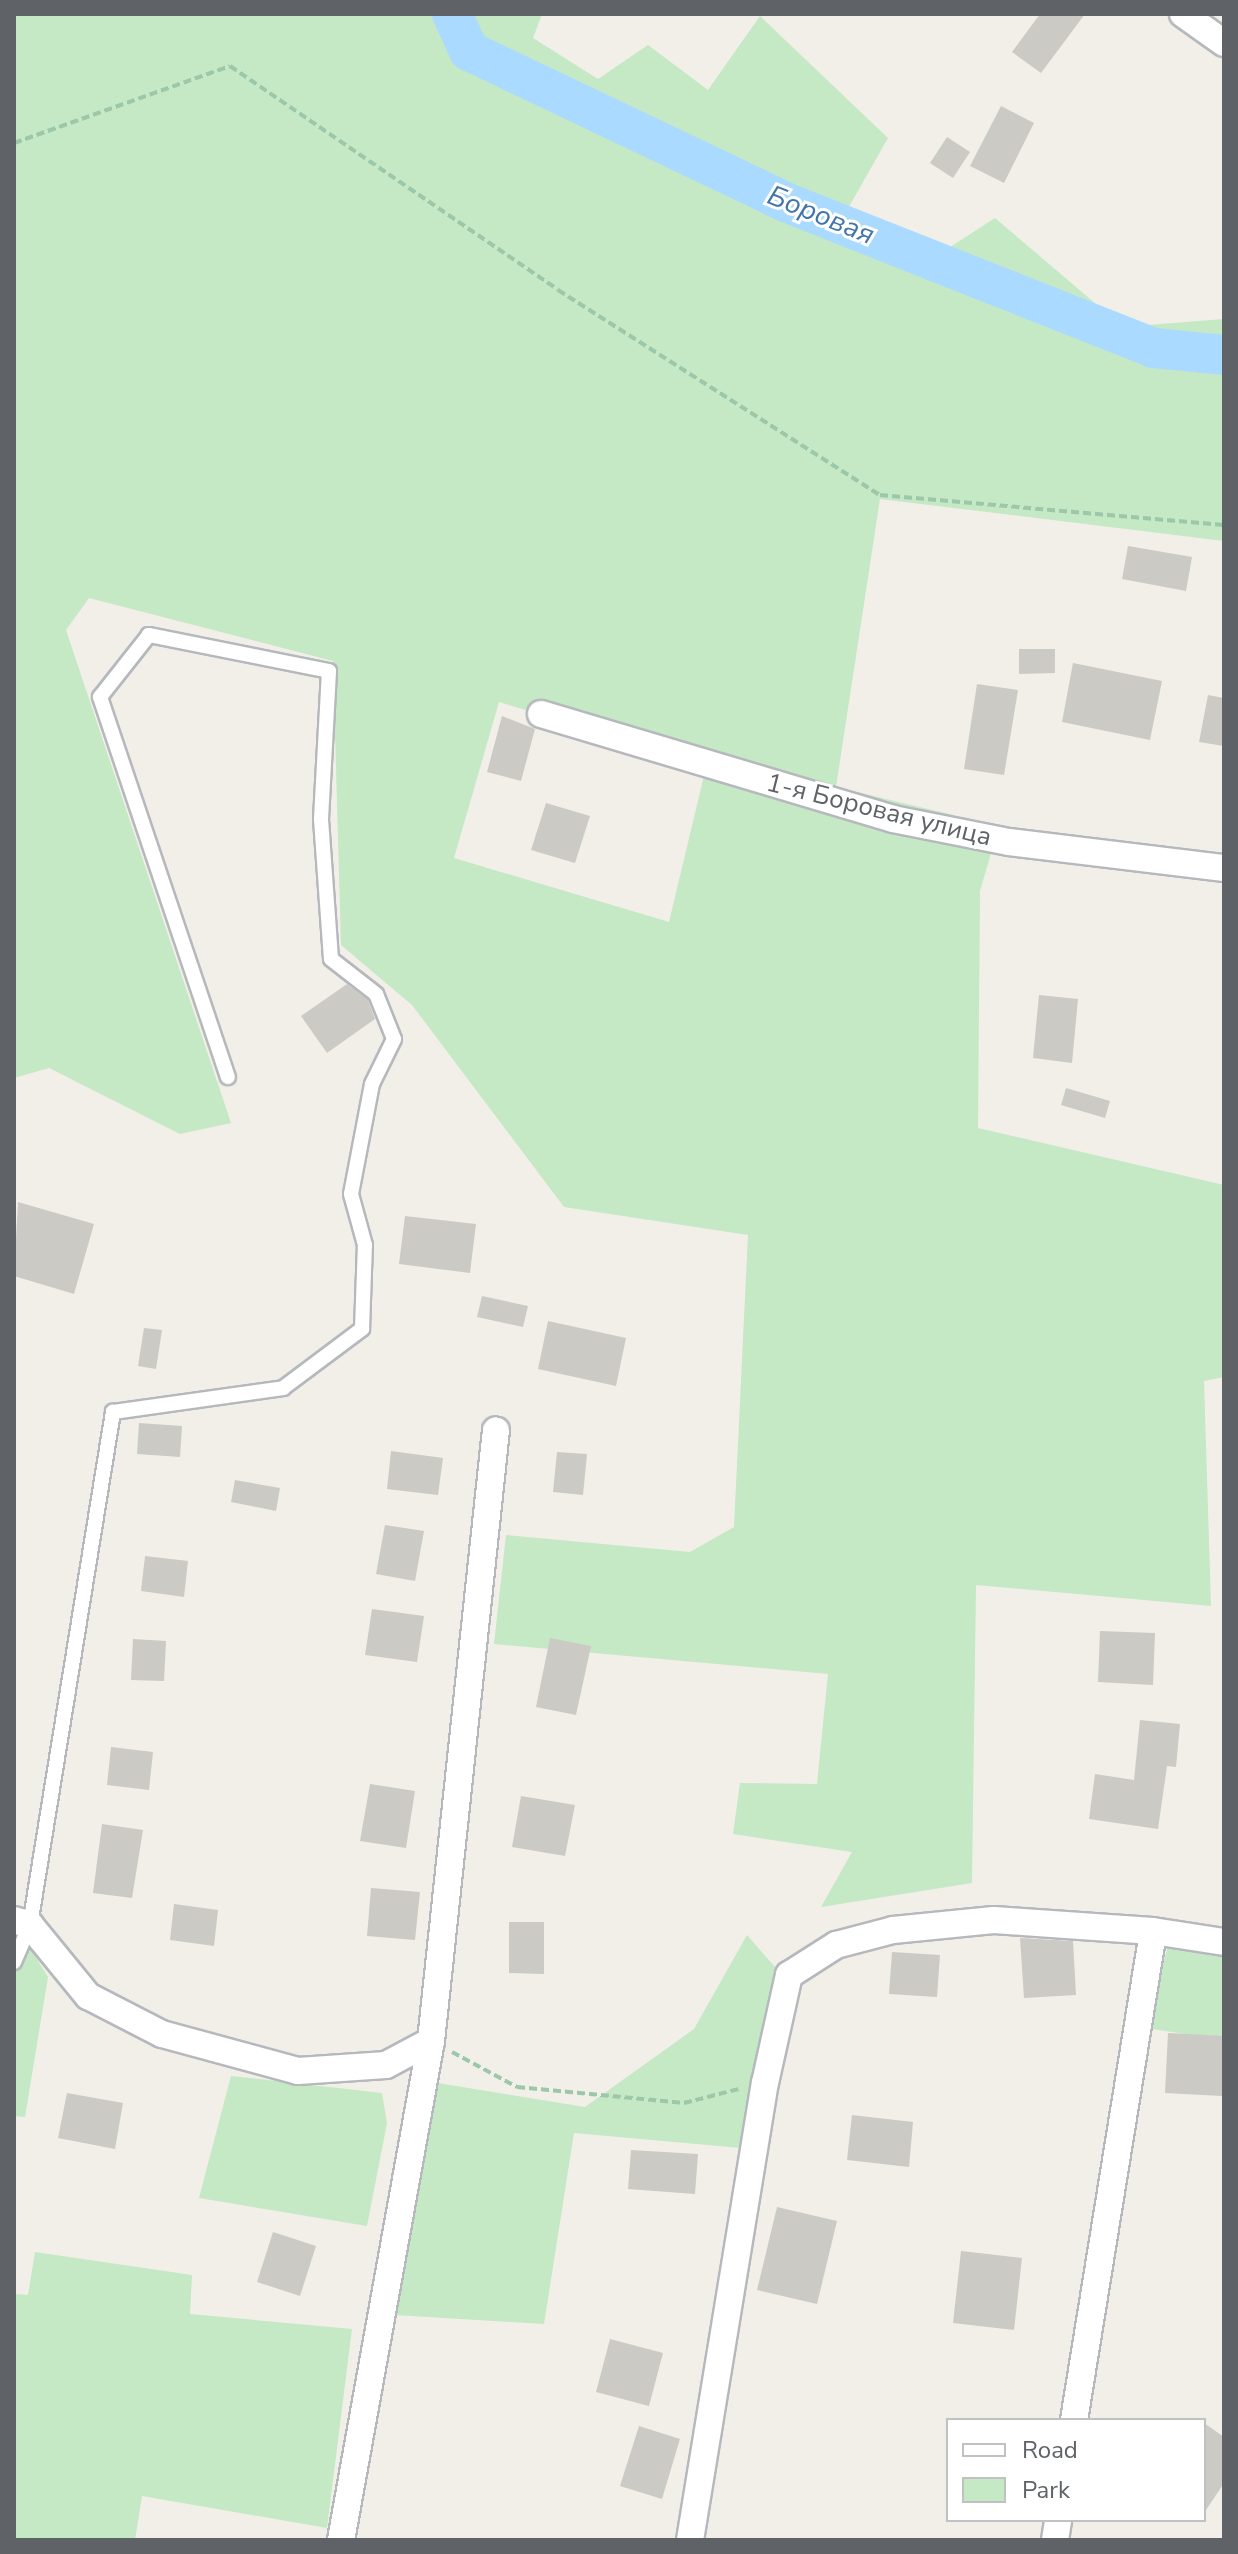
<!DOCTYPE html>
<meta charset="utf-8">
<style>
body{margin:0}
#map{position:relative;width:1238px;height:2554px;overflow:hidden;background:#f1efe8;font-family:"Nunito Sans",sans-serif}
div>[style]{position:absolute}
.green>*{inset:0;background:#c5e8c5}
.river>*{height:40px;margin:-20px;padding:0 20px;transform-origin:20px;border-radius:20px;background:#aadaff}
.building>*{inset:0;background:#cccac5}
.path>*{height:4px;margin-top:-2px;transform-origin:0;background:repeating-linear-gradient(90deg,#9cc7a9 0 8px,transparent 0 12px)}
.roads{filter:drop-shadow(2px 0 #b5b8bc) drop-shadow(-2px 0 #b5b8bc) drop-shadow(0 2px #b5b8bc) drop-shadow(0 -2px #b5b8bc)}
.lane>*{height:14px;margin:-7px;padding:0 7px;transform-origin:7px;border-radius:7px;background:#fff}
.street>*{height:26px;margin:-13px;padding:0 13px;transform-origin:13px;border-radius:13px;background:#fff}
span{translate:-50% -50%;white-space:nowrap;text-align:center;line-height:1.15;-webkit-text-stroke:6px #fff;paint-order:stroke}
.street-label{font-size:26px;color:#5f6368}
.water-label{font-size:28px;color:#4174aa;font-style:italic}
.frame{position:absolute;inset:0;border:16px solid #5f6368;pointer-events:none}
.legend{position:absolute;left:946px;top:2418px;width:260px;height:104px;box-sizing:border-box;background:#fff;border:2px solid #bfc1c3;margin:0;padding:10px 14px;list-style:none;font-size:24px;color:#5f6368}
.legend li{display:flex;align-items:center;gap:16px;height:40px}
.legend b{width:40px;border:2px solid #bfc1c3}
</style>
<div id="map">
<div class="green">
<div style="clip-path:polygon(evenodd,14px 14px,542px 14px,533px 38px,598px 79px,648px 45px,708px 90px,760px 16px,888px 138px,842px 219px,930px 260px,995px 218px,1123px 327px,1224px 319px,1224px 541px,880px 499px,836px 787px,991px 824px,992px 850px,980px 891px,978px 1128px,1224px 1185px,1224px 1377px,1204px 1381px,1211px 1606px,976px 1585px,972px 1883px,821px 1907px,852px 1852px,733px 1834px,740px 1783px,817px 1784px,828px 1674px,494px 1644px,506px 1535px,690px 1552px,734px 1527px,748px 1235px,564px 1207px,412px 1005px,341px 945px,333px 661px,89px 598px,66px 630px,231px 1123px,180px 1134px,49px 1068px,14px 1078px,14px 14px,499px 702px,707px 763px,669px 922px,454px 858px,499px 702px)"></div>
<div style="clip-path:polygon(14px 1922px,48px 1977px,25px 2117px,14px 2116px)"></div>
<div style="clip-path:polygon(1172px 1931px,1224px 1939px,1224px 2040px,1146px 2028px)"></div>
<div style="clip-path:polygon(747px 1935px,775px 1967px,741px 2148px,574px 2133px,544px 2324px,378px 2314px,419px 2080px,585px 2107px,694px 2029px)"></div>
<div style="clip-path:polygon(231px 2076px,382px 2093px,387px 2123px,367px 2226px,199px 2198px)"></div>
<div style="clip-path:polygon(35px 2252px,192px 2275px,190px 2314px,352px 2329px,327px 2528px,142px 2496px,135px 2540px,14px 2540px,14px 2294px,28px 2295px)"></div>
</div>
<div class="river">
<div style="left:452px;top:14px;width:41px;rotate:65.3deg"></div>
<div style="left:469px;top:51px;width:350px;rotate:25.5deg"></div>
<div style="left:785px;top:202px;width:396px;rotate:21.6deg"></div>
<div style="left:1153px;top:348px;width:71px;rotate:5.6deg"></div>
</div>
<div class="building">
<div style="clip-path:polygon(1040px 14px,1085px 14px,1041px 73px,1012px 52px)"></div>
<div style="clip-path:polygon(1001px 106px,1034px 123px,1004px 183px,970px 166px)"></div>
<div style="clip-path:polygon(947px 137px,970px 152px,953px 178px,930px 163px)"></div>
<div style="clip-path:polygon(1128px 546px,1192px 557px,1186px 591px,1122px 579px)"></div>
<div style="clip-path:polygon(1019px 649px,1055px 649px,1055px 673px,1019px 674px)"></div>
<div style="clip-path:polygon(1073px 663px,1162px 681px,1150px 740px,1062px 722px)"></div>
<div style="clip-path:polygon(977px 684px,1018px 690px,1004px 775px,964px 769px)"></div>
<div style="clip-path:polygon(1208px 695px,1224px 698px,1224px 746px,1199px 742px)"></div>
<div style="clip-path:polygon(502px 716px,535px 729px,521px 781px,487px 772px)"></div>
<div style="clip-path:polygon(546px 803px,590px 816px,575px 863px,531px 850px)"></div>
<div style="clip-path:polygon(347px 984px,368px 1000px,375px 1019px,327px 1053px,301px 1016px)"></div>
<div style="clip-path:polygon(1039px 995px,1078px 999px,1072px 1063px,1033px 1058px)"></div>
<div style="clip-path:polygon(1066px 1088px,1110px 1101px,1105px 1118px,1061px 1105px)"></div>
<div style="clip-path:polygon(18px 1202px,94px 1224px,74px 1294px,14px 1276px)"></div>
<div style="clip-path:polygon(405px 1216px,476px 1224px,470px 1273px,399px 1264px)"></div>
<div style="clip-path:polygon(482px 1296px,528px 1306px,523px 1327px,477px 1317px)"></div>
<div style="clip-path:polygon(548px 1321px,626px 1338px,616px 1386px,538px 1369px)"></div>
<div style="clip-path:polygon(144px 1328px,162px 1330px,156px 1369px,138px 1366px)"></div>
<div style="clip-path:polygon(139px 1423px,182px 1426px,180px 1457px,137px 1454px)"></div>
<div style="clip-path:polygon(391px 1451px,443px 1458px,438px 1495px,387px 1489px)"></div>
<div style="clip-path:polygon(557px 1452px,587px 1454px,583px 1495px,553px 1492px)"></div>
<div style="clip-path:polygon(235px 1480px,280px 1488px,276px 1511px,231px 1502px)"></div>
<div style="clip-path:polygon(385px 1525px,424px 1531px,415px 1581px,376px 1574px)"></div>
<div style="clip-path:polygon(145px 1556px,188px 1561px,184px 1597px,141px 1591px)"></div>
<div style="clip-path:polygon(372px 1609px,424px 1616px,417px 1662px,365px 1655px)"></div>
<div style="clip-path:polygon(1100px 1631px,1155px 1633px,1153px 1685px,1098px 1682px)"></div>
<div style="clip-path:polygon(550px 1638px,591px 1646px,576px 1715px,536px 1707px)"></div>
<div style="clip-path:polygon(133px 1639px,166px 1641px,164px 1681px,131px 1680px)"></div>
<div style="clip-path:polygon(1140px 1720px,1180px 1724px,1176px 1767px,1167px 1766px,1158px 1829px,1089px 1819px,1095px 1774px,1134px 1780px)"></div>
<div style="clip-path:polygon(111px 1747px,153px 1752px,149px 1790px,107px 1785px)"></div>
<div style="clip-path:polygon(370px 1784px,415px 1791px,406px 1848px,360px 1841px)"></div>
<div style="clip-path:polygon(521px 1796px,575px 1805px,565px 1856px,512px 1847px)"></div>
<div style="clip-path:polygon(102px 1824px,143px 1830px,132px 1898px,93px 1893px)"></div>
<div style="clip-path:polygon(371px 1888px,420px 1892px,415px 1940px,367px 1936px)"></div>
<div style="clip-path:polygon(174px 1904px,218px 1910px,214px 1946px,170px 1940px)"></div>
<div style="clip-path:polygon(509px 1922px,544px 1922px,544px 1974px,509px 1973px)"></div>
<div style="clip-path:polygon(1020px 1938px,1073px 1941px,1076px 1995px,1024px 1998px)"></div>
<div style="clip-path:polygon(892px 1952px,940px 1955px,937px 1997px,889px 1994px)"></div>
<div style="clip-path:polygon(1168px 2033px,1224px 2036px,1222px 2096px,1165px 2093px)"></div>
<div style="clip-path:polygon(67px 2093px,123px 2103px,115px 2149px,58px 2138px)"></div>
<div style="clip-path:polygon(852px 2115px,913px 2122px,909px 2167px,847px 2160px)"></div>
<div style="clip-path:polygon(631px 2150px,698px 2154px,695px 2194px,628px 2189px)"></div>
<div style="clip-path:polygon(777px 2207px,837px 2221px,817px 2304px,757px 2290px)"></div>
<div style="clip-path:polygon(273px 2232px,316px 2246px,300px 2296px,257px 2282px)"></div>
<div style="clip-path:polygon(961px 2251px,1022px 2258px,1014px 2330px,953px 2323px)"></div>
<div style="clip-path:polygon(610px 2339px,663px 2353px,649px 2406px,596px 2392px)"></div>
<div style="clip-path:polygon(1204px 2423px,1224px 2437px,1224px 2483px,1204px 2513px)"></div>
<div style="clip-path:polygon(639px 2426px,680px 2439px,662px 2499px,620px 2486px)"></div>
</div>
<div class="path">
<div style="left:14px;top:143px;width:229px;rotate:-19.6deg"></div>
<div style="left:230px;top:66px;width:397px;rotate:34.3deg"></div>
<div style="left:558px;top:290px;width:382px;rotate:32.5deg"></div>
<div style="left:880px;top:495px;width:345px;rotate:5deg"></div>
<div style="left:452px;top:2052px;width:74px;rotate:28.3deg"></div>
<div style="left:517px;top:2087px;width:168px;rotate:5.5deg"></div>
<div style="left:684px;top:2103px;width:57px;rotate:-14.3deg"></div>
</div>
<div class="roads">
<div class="lane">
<div style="left:14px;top:1962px;width:40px;rotate:-66.6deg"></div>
<div style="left:30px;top:1925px;width:520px;rotate:-80.81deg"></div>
<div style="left:113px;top:1412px;width:172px;rotate:-8deg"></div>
<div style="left:283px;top:1388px;width:99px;rotate:-36.8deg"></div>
<div style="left:362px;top:1329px;width:84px;rotate:-88deg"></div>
<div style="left:365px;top:1245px;width:53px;rotate:-105.4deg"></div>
<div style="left:351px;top:1194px;width:112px;rotate:-79.2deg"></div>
<div style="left:372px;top:1084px;width:50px;rotate:-63.9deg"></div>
<div style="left:394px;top:1039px;width:48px;rotate:-111.8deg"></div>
<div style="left:376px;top:994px;width:57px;rotate:-142.1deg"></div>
<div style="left:331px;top:959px;width:140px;rotate:-94.1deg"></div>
<div style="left:321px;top:819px;width:148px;rotate:-86.9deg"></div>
<div style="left:329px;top:671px;width:184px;rotate:-168.7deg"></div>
<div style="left:149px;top:635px;width:79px;rotate:128.3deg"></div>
<div style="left:100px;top:697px;width:401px;rotate:71.4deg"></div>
</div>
<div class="street">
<div style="left:1183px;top:14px;width:50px;rotate:35.3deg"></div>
<div style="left:541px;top:714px;width:367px;rotate:16.6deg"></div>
<div style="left:893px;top:819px;width:118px;rotate:11.2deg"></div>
<div style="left:1009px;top:842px;width:217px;rotate:6.9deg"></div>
<div style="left:14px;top:1920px;width:17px;rotate:17deg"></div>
<div style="left:30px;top:1925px;width:92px;rotate:50.8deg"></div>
<div style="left:88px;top:1996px;width:83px;rotate:27.2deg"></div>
<div style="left:162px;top:2034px;width:141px;rotate:15.2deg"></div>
<div style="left:298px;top:2071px;width:88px;rotate:-3.9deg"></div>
<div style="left:386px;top:2065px;width:51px;rotate:-28.1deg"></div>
<div style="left:431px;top:2041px;width:614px;rotate:-83.93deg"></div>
<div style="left:1074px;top:2420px;width:495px;rotate:-80.8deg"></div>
<div style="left:341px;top:2540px;width:507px;rotate:-79.78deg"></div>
<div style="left:690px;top:2540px;width:463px;rotate:-80.7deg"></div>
<div style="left:765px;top:2083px;width:111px;rotate:-77.5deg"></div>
<div style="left:789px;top:1975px;width:56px;rotate:-32.6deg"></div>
<div style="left:836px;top:1945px;width:59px;rotate:-14.7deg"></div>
<div style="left:893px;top:1930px;width:101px;rotate:-5.7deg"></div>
<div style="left:994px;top:1920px;width:159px;rotate:4deg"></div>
<div style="left:1153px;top:1931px;width:72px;rotate:8.8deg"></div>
<div style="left:1055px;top:2540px;width:20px;rotate:-81deg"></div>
</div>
</div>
<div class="street-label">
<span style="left:879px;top:810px;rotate:14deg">1-я Боровая улица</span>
</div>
<div class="water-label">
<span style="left:821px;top:215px;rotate:22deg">Боровая</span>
</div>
<div class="frame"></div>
<ul class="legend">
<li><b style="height:10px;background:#fff"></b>Road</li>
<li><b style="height:22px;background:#c5e8c5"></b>Park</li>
</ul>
</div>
